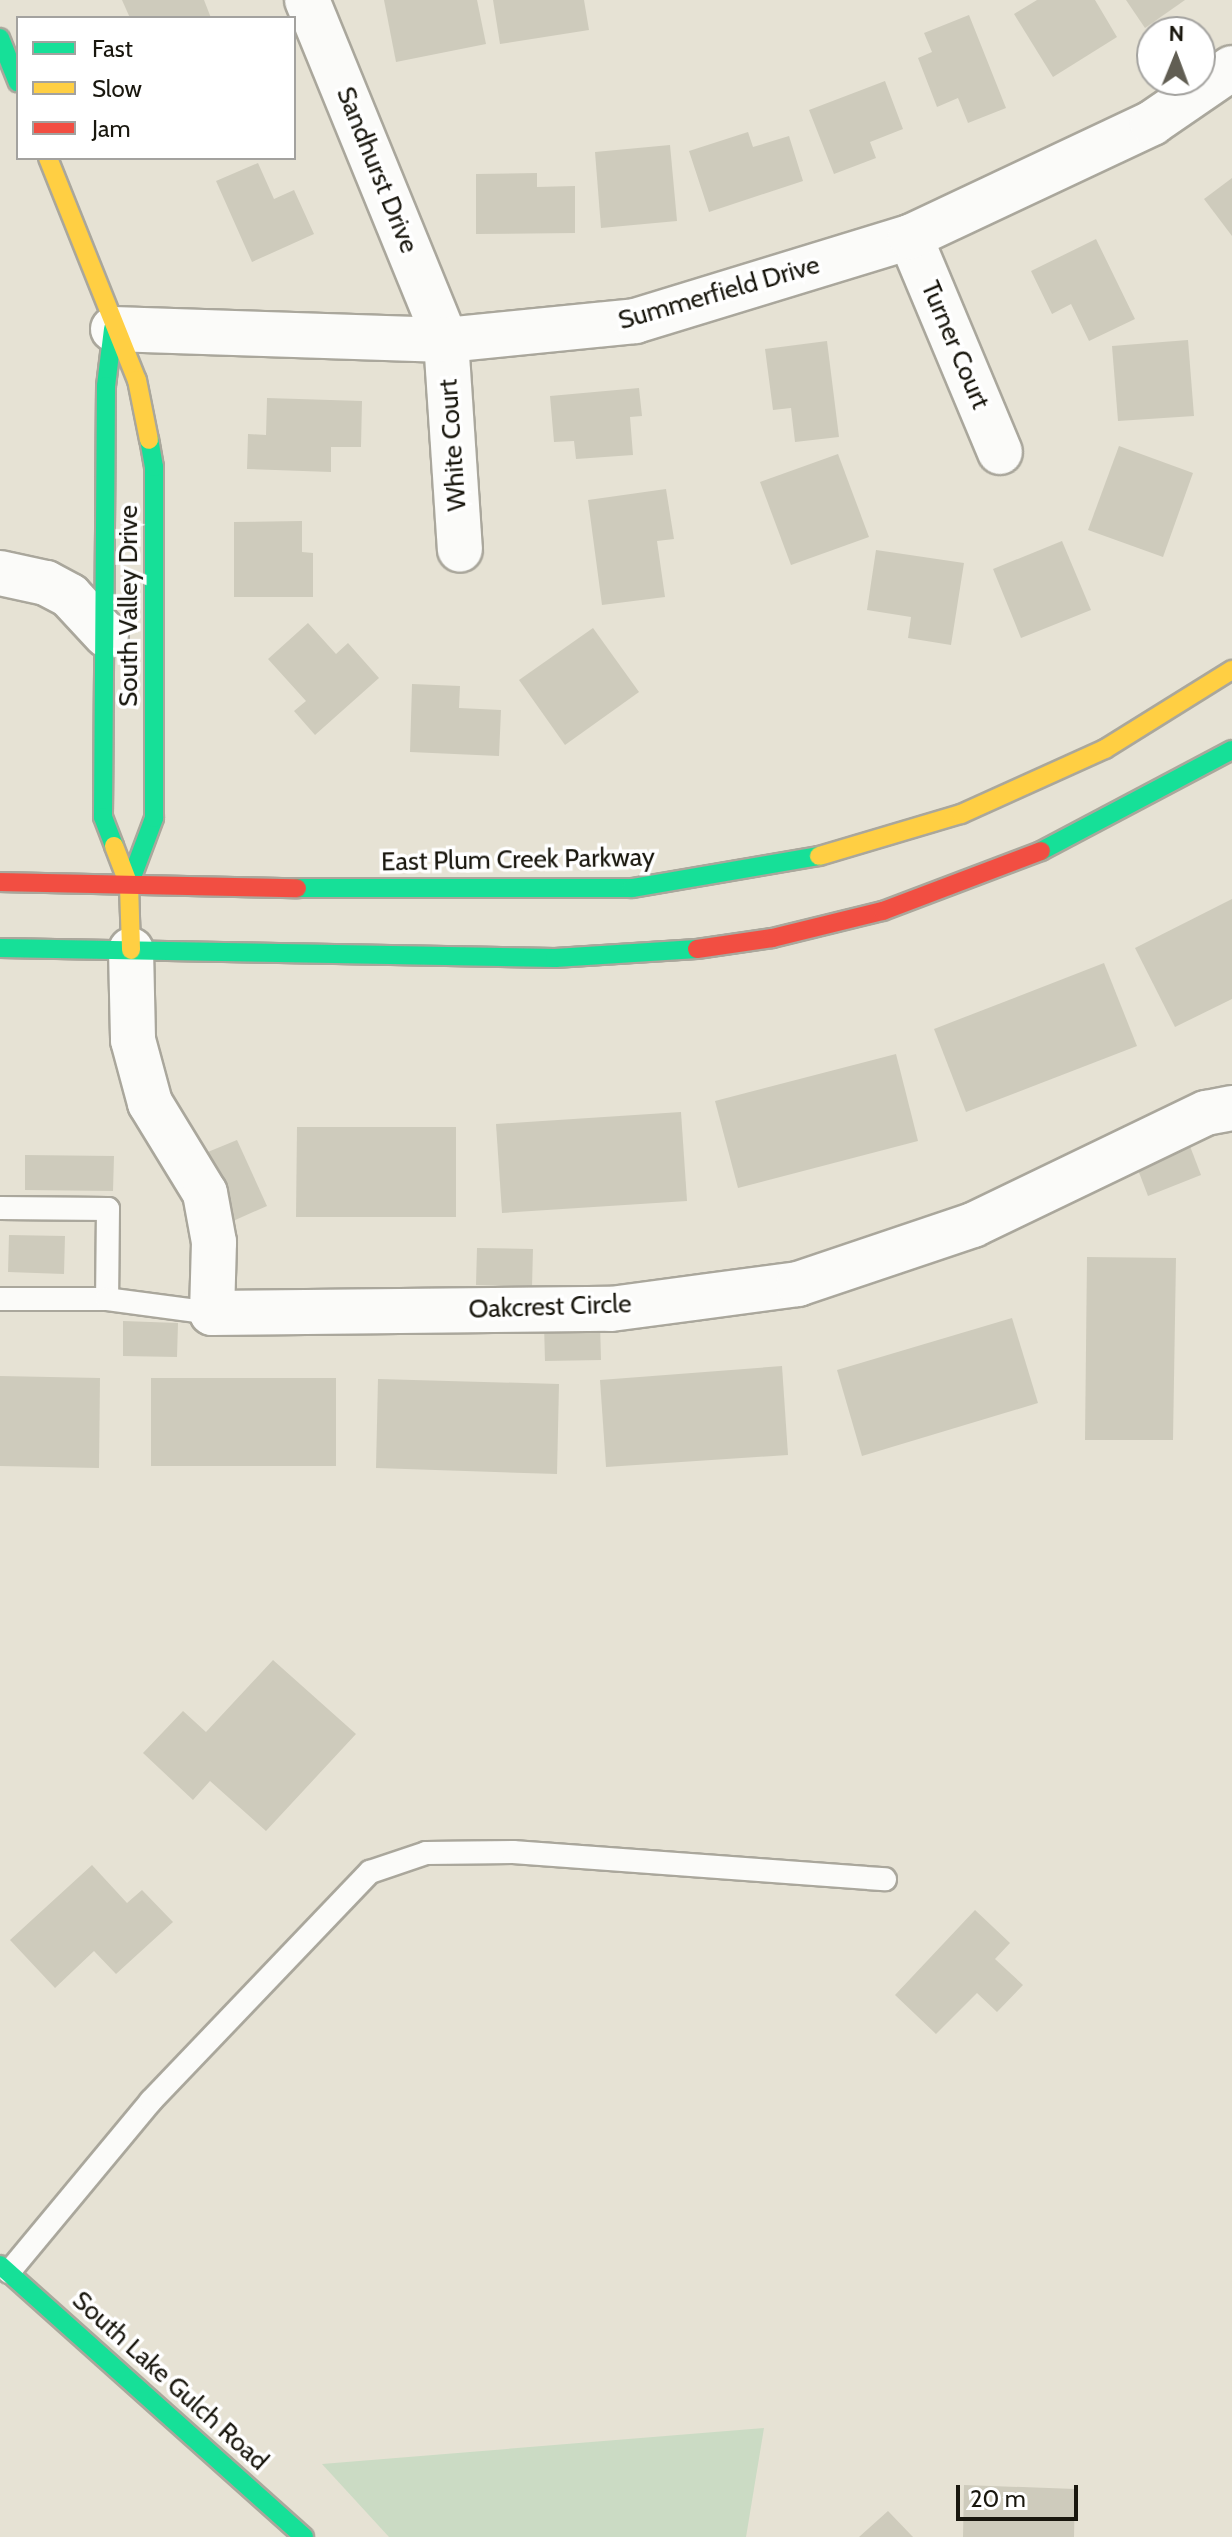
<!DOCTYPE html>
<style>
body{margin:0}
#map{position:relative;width:1232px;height:2537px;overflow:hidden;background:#e6e2d4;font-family:Cabin,sans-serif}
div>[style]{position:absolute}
.green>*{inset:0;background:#cbdbc4}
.building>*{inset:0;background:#cecbbc}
.roads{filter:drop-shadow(2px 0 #aaa79c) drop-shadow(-2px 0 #aaa79c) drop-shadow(0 2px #aaa79c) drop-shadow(0 -2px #aaa79c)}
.lane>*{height:22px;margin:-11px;padding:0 11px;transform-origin:11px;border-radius:11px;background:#fbfbf9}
.street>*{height:44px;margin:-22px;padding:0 22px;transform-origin:22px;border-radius:22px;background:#fbfbf9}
.fast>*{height:18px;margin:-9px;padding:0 9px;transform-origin:9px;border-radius:9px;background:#16e098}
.slow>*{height:18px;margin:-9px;padding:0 9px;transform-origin:9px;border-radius:9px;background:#ffcf43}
.jam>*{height:18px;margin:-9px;padding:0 9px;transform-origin:9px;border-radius:9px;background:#f24e42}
span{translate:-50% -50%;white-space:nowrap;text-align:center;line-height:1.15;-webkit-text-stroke:7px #fff;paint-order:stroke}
.street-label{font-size:26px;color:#19170e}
.legend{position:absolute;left:16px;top:16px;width:280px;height:144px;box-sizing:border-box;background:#fff;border:2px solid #a3a29f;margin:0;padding:10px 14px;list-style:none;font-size:24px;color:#19170e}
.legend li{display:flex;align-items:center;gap:16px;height:40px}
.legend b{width:40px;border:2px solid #a3a29f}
.north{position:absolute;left:1136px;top:16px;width:80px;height:80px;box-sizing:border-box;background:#fff;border:2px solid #a3a29f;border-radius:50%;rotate:1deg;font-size:22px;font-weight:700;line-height:32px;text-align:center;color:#19170e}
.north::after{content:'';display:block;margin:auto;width:28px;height:36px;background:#615e53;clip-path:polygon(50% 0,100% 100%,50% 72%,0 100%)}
.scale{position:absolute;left:956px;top:2485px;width:122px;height:36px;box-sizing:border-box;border:4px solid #19170e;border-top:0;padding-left:10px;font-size:24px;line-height:28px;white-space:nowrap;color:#19170e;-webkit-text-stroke:6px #fff;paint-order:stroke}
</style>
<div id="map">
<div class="green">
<div style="clip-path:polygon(764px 2428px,746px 2537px,389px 2537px,322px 2464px)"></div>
</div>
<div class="building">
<div style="clip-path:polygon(122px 0,204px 0,211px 18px,130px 18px)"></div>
<div style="clip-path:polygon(384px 0,477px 0,486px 44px,396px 62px)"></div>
<div style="clip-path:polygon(493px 0,584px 0,589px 30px,500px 44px)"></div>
<div style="clip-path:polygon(1037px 0,1095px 0,1117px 37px,1053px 77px,1014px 14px)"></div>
<div style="clip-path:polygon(1126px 0,1185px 0,1145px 28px)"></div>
<div style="clip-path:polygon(969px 15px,1006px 108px,968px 123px,958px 98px,937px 107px,918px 58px,932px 52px,924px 33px)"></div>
<div style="clip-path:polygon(885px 81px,903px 129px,870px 142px,876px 158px,834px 174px,809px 110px)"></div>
<div style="clip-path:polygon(748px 132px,753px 147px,789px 136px,803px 181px,709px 212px,689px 151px)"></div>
<div style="clip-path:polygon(670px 145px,677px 221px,601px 228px,595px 152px)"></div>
<div style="clip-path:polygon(258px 163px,274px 199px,294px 190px,314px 234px,252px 262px,216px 181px)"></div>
<div style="clip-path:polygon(537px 173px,537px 187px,575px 186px,575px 233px,476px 234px,476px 174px)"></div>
<div style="clip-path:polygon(1232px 178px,1232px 236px,1204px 199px)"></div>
<div style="clip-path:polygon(1096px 239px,1135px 319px,1089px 341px,1071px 304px,1052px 314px,1031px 271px)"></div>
<div style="clip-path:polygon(1188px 340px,1194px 416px,1118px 421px,1112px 346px)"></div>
<div style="clip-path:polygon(827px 341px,839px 437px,795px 442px,791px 408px,773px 410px,765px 349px)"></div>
<div style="clip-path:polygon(639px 388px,642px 416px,630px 417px,633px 455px,576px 459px,574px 441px,554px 442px,550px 396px)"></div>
<div style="clip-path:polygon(267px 398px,362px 401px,361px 447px,331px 447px,331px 472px,247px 469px,248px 434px,266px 435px)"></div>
<div style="clip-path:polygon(1119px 446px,1193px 473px,1163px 557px,1088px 530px)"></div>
<div style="clip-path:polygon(838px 454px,869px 537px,791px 565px,760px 482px)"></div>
<div style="clip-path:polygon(666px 489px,674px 539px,657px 541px,665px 597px,602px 605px,588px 500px)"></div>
<div style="clip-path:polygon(302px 521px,302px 552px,313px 553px,313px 597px,234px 597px,234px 522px)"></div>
<div style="clip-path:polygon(1062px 541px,1091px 610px,1021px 638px,993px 569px)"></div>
<div style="clip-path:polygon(876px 550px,964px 563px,951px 645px,908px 638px,911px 617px,867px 610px)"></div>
<div style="clip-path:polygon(308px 623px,336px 654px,348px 643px,379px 678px,315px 735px,294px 711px,306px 701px,268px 659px)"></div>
<div style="clip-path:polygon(593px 628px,639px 692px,565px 745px,519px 680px)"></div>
<div style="clip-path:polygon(412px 684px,460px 686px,459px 708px,501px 710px,499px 756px,410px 752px)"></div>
<div style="clip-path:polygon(1232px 899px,1232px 999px,1175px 1027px,1135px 948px)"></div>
<div style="clip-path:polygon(1104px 963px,1137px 1046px,966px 1112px,934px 1029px)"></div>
<div style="clip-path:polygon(896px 1054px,918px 1141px,738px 1188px,715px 1101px)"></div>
<div style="clip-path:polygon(681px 1112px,687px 1201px,502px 1213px,496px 1124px)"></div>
<div style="clip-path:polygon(297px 1127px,456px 1127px,456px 1217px,296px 1217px)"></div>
<div style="clip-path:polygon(237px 1140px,267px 1206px,233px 1221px,203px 1154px)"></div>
<div style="clip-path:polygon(1188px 1141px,1201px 1175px,1148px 1196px,1135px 1162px)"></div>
<div style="clip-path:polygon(25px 1155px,114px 1156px,113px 1191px,25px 1190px)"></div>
<div style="clip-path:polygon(9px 1235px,65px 1236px,64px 1274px,8px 1272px)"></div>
<div style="clip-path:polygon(477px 1248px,533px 1249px,532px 1287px,476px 1285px)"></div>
<div style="clip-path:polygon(1087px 1257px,1176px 1258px,1173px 1440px,1085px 1440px)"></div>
<div style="clip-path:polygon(1012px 1318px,1038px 1403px,862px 1456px,837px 1370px)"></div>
<div style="clip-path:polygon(123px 1321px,178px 1323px,177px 1357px,123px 1356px)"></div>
<div style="clip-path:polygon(600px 1323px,601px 1360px,545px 1361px,544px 1324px)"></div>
<div style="clip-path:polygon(782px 1366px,788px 1455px,606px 1467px,600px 1380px)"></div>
<div style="clip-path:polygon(0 1376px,100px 1378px,99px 1468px,0 1466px)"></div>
<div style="clip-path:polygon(151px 1378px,336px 1378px,336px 1466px,151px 1466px)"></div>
<div style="clip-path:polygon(378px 1379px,559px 1384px,557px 1474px,376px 1468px)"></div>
<div style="clip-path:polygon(273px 1660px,356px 1734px,266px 1831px,210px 1781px,193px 1800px,143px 1753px,183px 1711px,206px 1732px)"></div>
<div style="clip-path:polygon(92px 1865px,127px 1903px,142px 1890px,173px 1922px,116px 1974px,94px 1951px,55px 1988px,10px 1940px)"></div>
<div style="clip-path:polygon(975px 1910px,1010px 1943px,995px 1959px,1023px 1985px,997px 2012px,977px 1993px,936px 2034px,895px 1995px)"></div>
<div style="clip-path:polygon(964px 2485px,1075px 2489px,1074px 2537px,963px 2537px)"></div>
<div style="clip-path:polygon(888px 2511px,913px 2537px,859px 2537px)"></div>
</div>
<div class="roads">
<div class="lane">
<div style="left:0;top:1208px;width:108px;rotate:0.5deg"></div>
<div style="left:108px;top:1209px;width:90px;rotate:90.6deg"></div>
<div style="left:0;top:1299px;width:107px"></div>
<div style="left:107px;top:1299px;width:106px;rotate:7.6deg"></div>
<div style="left:9px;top:2272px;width:222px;rotate:-50.3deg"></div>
<div style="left:151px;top:2101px;width:317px;rotate:-46.3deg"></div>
<div style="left:370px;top:1872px;width:59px;rotate:-18.7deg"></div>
<div style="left:426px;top:1853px;width:87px;rotate:-0.7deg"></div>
<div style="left:513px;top:1852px;width:373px;rotate:4.2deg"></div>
</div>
<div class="street">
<div style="left:307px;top:0;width:367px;rotate:67.8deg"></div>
<div style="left:446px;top:340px;width:210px;rotate:86.2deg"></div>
<div style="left:910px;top:237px;width:233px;rotate:67.3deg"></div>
<div style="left:113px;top:329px;width:333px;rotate:1.9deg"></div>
<div style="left:446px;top:340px;width:190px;rotate:-5.7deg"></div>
<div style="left:635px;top:321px;width:288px;rotate:-17deg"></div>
<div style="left:910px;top:237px;width:268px;rotate:-25.2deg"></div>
<div style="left:1152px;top:123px;width:97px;rotate:-34.5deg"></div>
<div style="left:0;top:573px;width:47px;rotate:12.3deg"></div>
<div style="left:46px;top:583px;width:27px;rotate:28deg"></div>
<div style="left:70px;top:596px;width:53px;rotate:47.3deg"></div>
<div style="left:131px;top:950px;width:90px;rotate:88.7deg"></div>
<div style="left:133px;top:1040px;width:65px;rotate:74.9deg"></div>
<div style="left:150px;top:1103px;width:105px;rotate:58.6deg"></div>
<div style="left:205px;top:1193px;width:50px;rotate:79.6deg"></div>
<div style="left:214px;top:1242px;width:71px;rotate:91.6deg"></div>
<div style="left:212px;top:1313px;width:399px;rotate:-0.6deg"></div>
<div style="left:611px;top:1309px;width:189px;rotate:-7.6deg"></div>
<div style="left:798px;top:1284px;width:185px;rotate:-18.6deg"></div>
<div style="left:973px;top:1225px;width:259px;rotate:-25.7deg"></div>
<div style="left:1206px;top:1113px;width:26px;rotate:-11deg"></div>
</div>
<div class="fast">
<div style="left:0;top:38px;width:48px;rotate:68.2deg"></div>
<div style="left:113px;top:329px;width:57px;rotate:97deg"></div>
<div style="left:106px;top:386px;width:431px;rotate:90.4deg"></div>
<div style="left:103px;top:817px;width:31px;rotate:69deg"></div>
<div style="left:1041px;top:851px;width:216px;rotate:-27.9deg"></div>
<div style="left:129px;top:885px;width:72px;rotate:-69.5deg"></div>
<div style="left:154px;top:818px;width:351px;rotate:-90deg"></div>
<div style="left:154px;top:467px;width:27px;rotate:-100deg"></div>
<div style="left:297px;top:888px;width:335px"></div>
<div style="left:632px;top:888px;width:190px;rotate:-9.7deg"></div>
<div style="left:0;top:948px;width:555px;rotate:1.03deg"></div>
<div style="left:555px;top:958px;width:142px;rotate:-3.6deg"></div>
<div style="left:0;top:2265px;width:408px;rotate:41.8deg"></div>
</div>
<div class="slow">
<div style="left:48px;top:158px;width:239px;rotate:68.2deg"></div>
<div style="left:137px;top:380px;width:61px;rotate:78.7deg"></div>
<div style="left:114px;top:846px;width:42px;rotate:69deg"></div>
<div style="left:129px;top:885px;width:65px;rotate:88.2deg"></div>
<div style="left:819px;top:856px;width:148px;rotate:-16.5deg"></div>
<div style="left:961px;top:814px;width:158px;rotate:-24.3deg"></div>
<div style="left:1105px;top:749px;width:150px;rotate:-31.9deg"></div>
</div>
<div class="jam">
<div style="left:0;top:882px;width:297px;rotate:1.2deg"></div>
<div style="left:697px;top:949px;width:76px;rotate:-8.3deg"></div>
<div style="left:772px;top:938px;width:114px;rotate:-13.7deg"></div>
<div style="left:883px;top:911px;width:169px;rotate:-20.8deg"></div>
</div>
</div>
<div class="street-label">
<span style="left:377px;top:170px;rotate:68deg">Sandhurst Drive</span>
<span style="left:719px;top:293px;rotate:-16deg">Summerfield Drive</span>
<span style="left:955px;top:345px;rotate:67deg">Turner Court</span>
<span style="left:453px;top:445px;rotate:-94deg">White Court</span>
<span style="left:129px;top:606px;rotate:-90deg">South Valley Drive</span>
<span style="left:518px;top:860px;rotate:-1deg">East Plum Creek Parkway</span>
<span style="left:550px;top:1307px;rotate:-2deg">Oakcrest Circle</span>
<span style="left:170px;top:2381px;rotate:42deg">South Lake Gulch Road</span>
</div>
<ul class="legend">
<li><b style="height:10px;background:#16e098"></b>Fast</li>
<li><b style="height:10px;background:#ffcf43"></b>Slow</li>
<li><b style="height:10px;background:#f24e42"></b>Jam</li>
</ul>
<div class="north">N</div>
<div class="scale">20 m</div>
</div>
